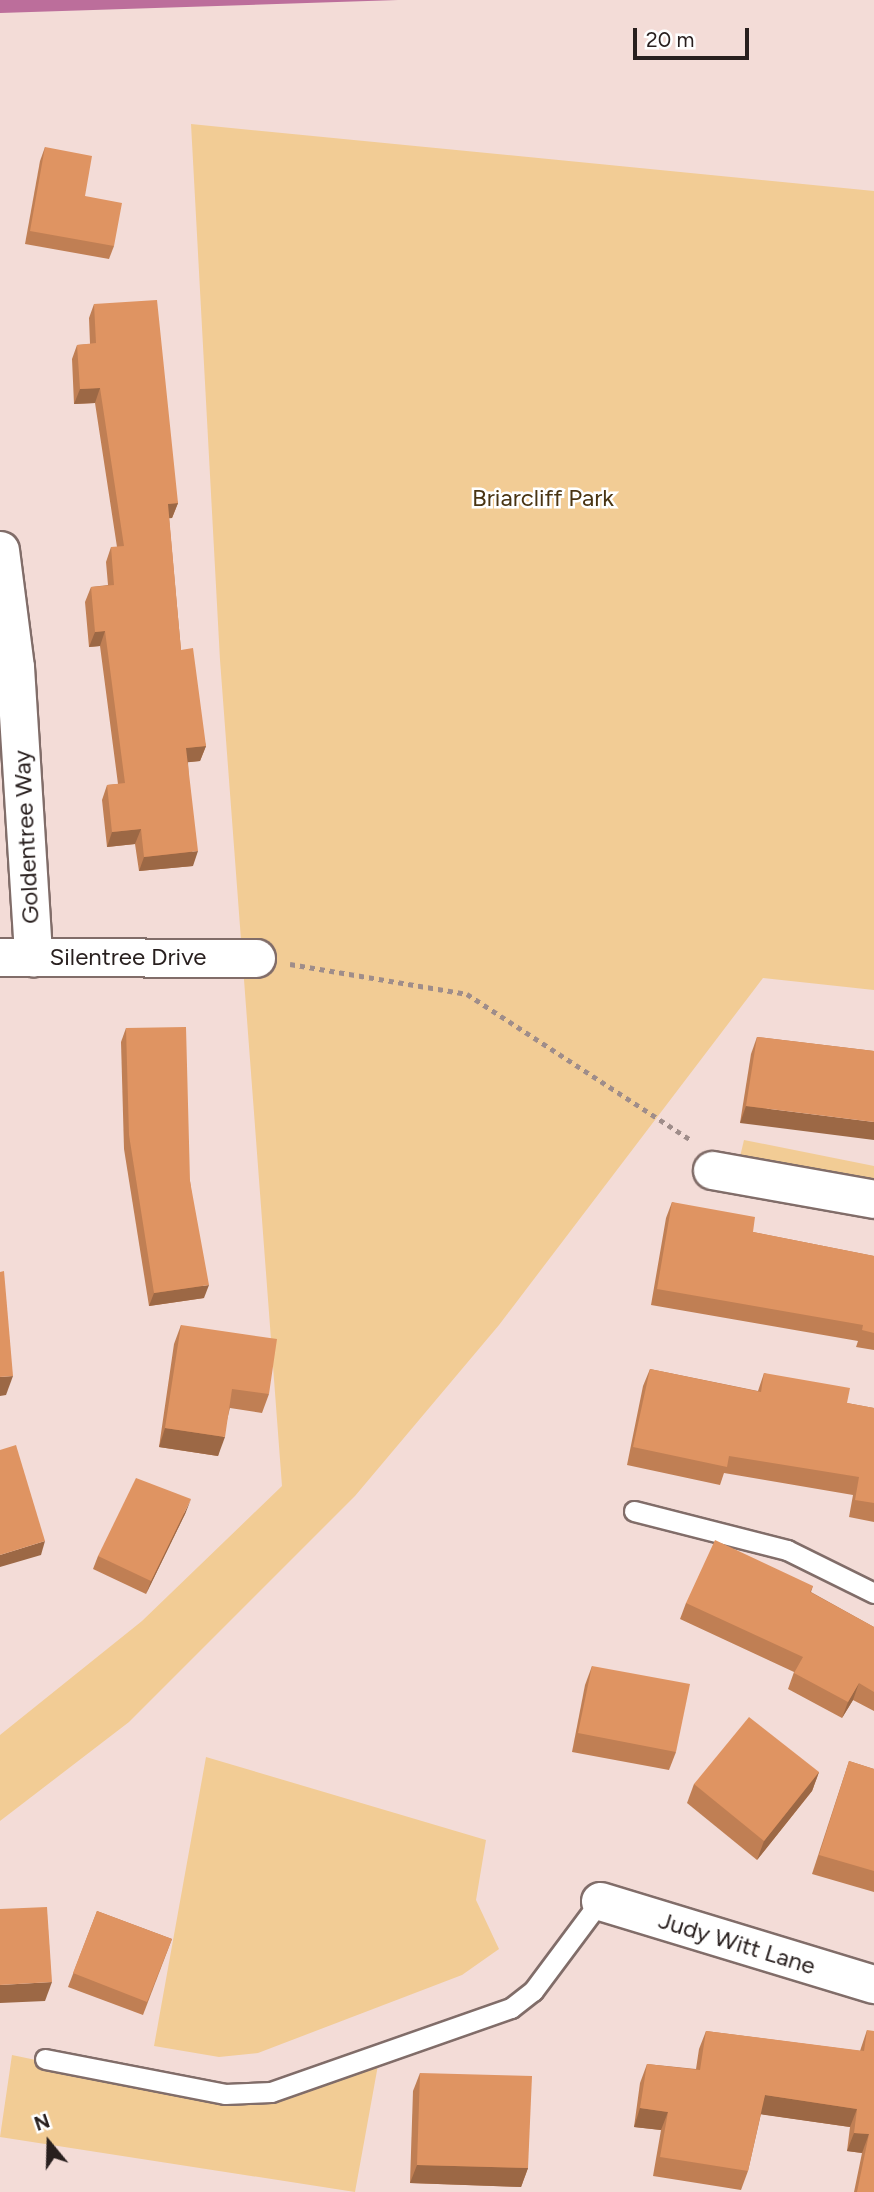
<!DOCTYPE html>
<style>
body{margin:0}
#map{position:relative;width:874px;height:2192px;overflow:hidden;background:#f3dcd7;font-family:Figtree,sans-serif}
div>[style]{position:absolute}
.green>*{inset:0;background:#f2cc95}
.water>*{inset:0;background:#bc6e9b}
.path>*{height:4.5px;margin-top:-2.25px;transform-origin:0;background:repeating-linear-gradient(90deg,#9f8d8a 0 5px,transparent 0 10px)}
.roads{filter:drop-shadow(2px 0 #816d69) drop-shadow(-2px 0 #816d69) drop-shadow(0 2px #816d69) drop-shadow(0 -2px #816d69)}
.service>*{height:19px;margin:-9.5px;padding:0 9.5px;transform-origin:9.5px;border-radius:9.5px;background:#fff}
.minor>*{height:37px;margin:-18.5px;padding:0 18.5px;transform-origin:18.5px;border-radius:18.5px;background:#fff}
.wall>*{inset:0;background:#c07f54}
.shaded-wall>*{inset:0;background:#9c6845}
.building>*{inset:0;background:#df9462}
span{translate:-50% -50%;white-space:nowrap;text-align:center;line-height:1.15;-webkit-text-stroke:5px #fff;paint-order:stroke}
.park-label{font-size:24px;color:#493412}
.street-label{font-size:24px;color:#281f1e}
.north{position:absolute;left:14px;top:2108px;width:70px;height:70px;-webkit-text-stroke:5px #fff;paint-order:stroke;rotate:341deg;font-size:19px;font-weight:700;line-height:28px;text-align:center;color:#281f1e}
.north::after{content:'';display:block;margin:auto;width:24px;height:32px;background:#281f1e;clip-path:polygon(50% 0,100% 100%,50% 72%,0 100%)}
.scale{position:absolute;left:633px;top:28px;width:116px;height:32px;box-sizing:border-box;border:4px solid #281f1e;border-top:0;padding-left:9px;font-size:21px;line-height:24px;white-space:nowrap;color:#281f1e;-webkit-text-stroke:5px #fff;paint-order:stroke}
</style>
<div id="map">
<div class="green">
<div style="clip-path:polygon(191px 124px,874px 191px,874px 990px,763px 978px,499px 1325px,355px 1496px,129px 1722px,0 1821px,0 1735px,142px 1621px,282px 1486px,220px 660px)"></div>
<div style="clip-path:polygon(744px 1140px,874px 1166px,874px 1208px,734px 1182px)"></div>
<div style="clip-path:polygon(206px 1757px,486px 1840px,476px 1900px,499px 1949px,462px 1975px,258px 2053px,219px 2057px,154px 2046px)"></div>
<div style="clip-path:polygon(382px 2043px,355px 2192px,0 2137px,12px 2055px,193px 2093px,245px 2094px)"></div>
</div>
<div class="water">
<div style="clip-path:polygon(0 0,398px 0,0 13px)"></div>
</div>
<div class="path">
<div style="left:290px;top:964px;width:180px;rotate:9.6deg"></div>
<div style="left:467px;top:994px;width:267px;rotate:33.1deg"></div>
</div>
<div class="roads">
<div class="service">
<div style="left:634px;top:1511px;width:158px;rotate:14.3deg"></div>
<div style="left:787px;top:1550px;width:97px;rotate:26.3deg"></div>
<div style="left:45px;top:2059px;width:183px;rotate:11deg"></div>
<div style="left:225px;top:2094px;width:46px;rotate:-2.5deg"></div>
<div style="left:271px;top:2092px;width:254px;rotate:-19.3deg"></div>
<div style="left:511px;top:2008px;width:28px;rotate:-38deg"></div>
<div style="left:533px;top:1991px;width:112px;rotate:-53.3deg"></div>
</div>
<div class="minor">
<div style="left:0;top:550px;width:118px;rotate:82.7deg"></div>
<div style="left:15px;top:667px;width:291px;rotate:86.4deg"></div>
<div style="left:0;top:957px;width:256px;rotate:0.2deg"></div>
<div style="left:712px;top:1170px;width:165px;rotate:10.1deg"></div>
<div style="left:600px;top:1901px;width:286px;rotate:16.9deg"></div>
</div>
</div>
<div class="wall">
<div style="clip-path:polygon(45px 147px,85px 196px,114px 246px,109px 259px,25px 244px,40px 161px)"></div>
<div style="clip-path:polygon(94px 304px,178px 503px,172px 518px,169px 518px,181px 650px,206px 746px,200px 761px,188px 762px,193px 866px,139px 871px,135px 844px,107px 847px,102px 800px,107px 785px,118px 784px,100px 646px,89px 647px,85px 602px,91px 587px,108px 585px,106px 562px,111px 547px,117px 547px,95px 403px,74px 404px,72px 359px,77px 345px,90px 344px,89px 318px)"></div>
<div style="clip-path:polygon(126px 1028px,190px 1181px,204px 1298px,149px 1306px,124px 1149px,121px 1042px)"></div>
<div style="clip-path:polygon(757px 1037px,874px 1051px,740px 1123px,751px 1054px)"></div>
<div style="clip-path:polygon(672px 1202px,753px 1232px,874px 1256px,874px 1350px,856px 1347px,858px 1341px,651px 1305px,666px 1218px)"></div>
<div style="clip-path:polygon(181px 1325px,269px 1394px,262px 1413px,230px 1408px,218px 1456px,159px 1447px,174px 1344px)"></div>
<div style="clip-path:polygon(650px 1369px,758px 1391px,764px 1373px,847px 1403px,874px 1408px,874px 1522px,849px 1517px,853px 1495px,724px 1473px,720px 1485px,627px 1465px,643px 1386px)"></div>
<div style="clip-path:polygon(186px 1512px,146px 1594px,93px 1569px,98px 1556px)"></div>
<div style="clip-path:polygon(813px 1586px,811px 1592px,874px 1627px,874px 1711px,853px 1700px,842px 1718px,788px 1689px,794px 1672px,680px 1619px,686px 1603px)"></div>
<div style="clip-path:polygon(592px 1666px,676px 1752px,669px 1770px,572px 1752px,585px 1685px)"></div>
<div style="clip-path:polygon(849px 1761px,874px 1769px,874px 1892px,812px 1874px)"></div>
<div style="clip-path:polygon(819px 1772px,812px 1791px,757px 1860px,687px 1803px,694px 1784px)"></div>
<div style="clip-path:polygon(97px 1911px,172px 1939px,143px 2015px,68px 1987px)"></div>
<div style="clip-path:polygon(867px 2030px,874px 2192px,854px 2192px,862px 2153px,847px 2151px,850px 2127px,761px 2114px,748px 2171px,741px 2190px,653px 2176px,661px 2130px,634px 2127px,640px 2083px,647px 2064px,696px 2069px,699px 2049px,706px 2031px,860px 2051px)"></div>
<div style="clip-path:polygon(420px 2073px,528px 2168px,521px 2187px,410px 2183px,413px 2091px)"></div>
</div>
<div class="shaded-wall">
<div style="clip-path:polygon(100px 388px,95px 403px,74px 404px,80px 389px)"></div>
<div style="clip-path:polygon(178px 503px,172px 518px,162px 519px,168px 504px)"></div>
<div style="clip-path:polygon(105px 631px,100px 646px,89px 647px,95px 632px)"></div>
<div style="clip-path:polygon(206px 746px,200px 761px,181px 763px,186px 748px)"></div>
<div style="clip-path:polygon(141px 829px,135px 844px,107px 847px,112px 832px)"></div>
<div style="clip-path:polygon(198px 851px,193px 866px,139px 871px,144px 857px)"></div>
<div style="clip-path:polygon(746px 1106px,874px 1122px,874px 1140px,740px 1123px)"></div>
<div style="clip-path:polygon(209px 1285px,204px 1298px,149px 1306px,154px 1293px)"></div>
<div style="clip-path:polygon(13px 1376px,6px 1395px,0 1396px,0 1377px)"></div>
<div style="clip-path:polygon(165px 1428px,225px 1437px,218px 1456px,159px 1447px)"></div>
<div style="clip-path:polygon(191px 1499px,186px 1512px,146px 1594px,151px 1581px)"></div>
<div style="clip-path:polygon(45px 1541px,41px 1555px,0 1567px,0 1555px)"></div>
<div style="clip-path:polygon(859px 1683px,853px 1700px,842px 1718px,848px 1702px)"></div>
<div style="clip-path:polygon(819px 1772px,812px 1791px,757px 1860px,764px 1841px)"></div>
<div style="clip-path:polygon(52px 1982px,45px 2001px,0 2003px,0 1985px)"></div>
<div style="clip-path:polygon(765px 2095px,857px 2109px,850px 2127px,759px 2114px)"></div>
<div style="clip-path:polygon(640px 2108px,668px 2112px,661px 2130px,634px 2127px)"></div>
<div style="clip-path:polygon(854px 2133px,869px 2134px,862px 2153px,847px 2151px)"></div>
<div style="clip-path:polygon(417px 2165px,528px 2168px,521px 2187px,410px 2183px)"></div>
</div>
<div class="building">
<div style="clip-path:polygon(45px 147px,92px 156px,85px 196px,122px 203px,114px 246px,30px 231px)"></div>
<div style="clip-path:polygon(157px 300px,178px 503px,168px 504px,181px 650px,193px 648px,206px 746px,186px 748px,198px 851px,144px 857px,141px 829px,112px 832px,107px 785px,125px 783px,105px 631px,95px 632px,91px 587px,114px 585px,111px 547px,124px 546px,100px 388px,80px 389px,77px 345px,96px 343px,94px 304px)"></div>
<div style="clip-path:polygon(186px 1027px,190px 1181px,209px 1285px,154px 1293px,129px 1135px,126px 1028px)"></div>
<div style="clip-path:polygon(757px 1037px,874px 1051px,874px 1122px,746px 1106px)"></div>
<div style="clip-path:polygon(672px 1202px,755px 1217px,753px 1232px,874px 1256px,874px 1333px,862px 1330px,863px 1325px,657px 1289px)"></div>
<div style="clip-path:polygon(4px 1271px,13px 1376px,0 1377px,0 1272px)"></div>
<div style="clip-path:polygon(181px 1325px,277px 1339px,269px 1394px,232px 1389px,225px 1437px,165px 1428px)"></div>
<div style="clip-path:polygon(650px 1369px,761px 1392px,764px 1373px,850px 1388px,847px 1403px,874px 1408px,874px 1503px,855px 1500px,859px 1477px,729px 1456px,727px 1467px,633px 1447px)"></div>
<div style="clip-path:polygon(16px 1445px,45px 1541px,0 1555px,0 1450px)"></div>
<div style="clip-path:polygon(136px 1478px,191px 1499px,151px 1581px,98px 1556px)"></div>
<div style="clip-path:polygon(715px 1540px,813px 1586px,810px 1592px,874px 1627px,874px 1692px,859px 1683px,848px 1702px,794px 1673px,803px 1657px,686px 1603px)"></div>
<div style="clip-path:polygon(592px 1666px,690px 1684px,676px 1752px,578px 1733px)"></div>
<div style="clip-path:polygon(749px 1717px,819px 1772px,764px 1841px,694px 1784px)"></div>
<div style="clip-path:polygon(849px 1761px,874px 1769px,874px 1871px,819px 1855px)"></div>
<div style="clip-path:polygon(47px 1907px,52px 1982px,0 1985px,0 1909px)"></div>
<div style="clip-path:polygon(97px 1911px,172px 1939px,147px 2002px,73px 1973px)"></div>
<div style="clip-path:polygon(867px 2030px,874px 2031px,874px 2192px,857px 2192px,869px 2134px,854px 2133px,857px 2109px,765px 2095px,748px 2171px,660px 2157px,668px 2112px,640px 2108px,647px 2064px,700px 2070px,706px 2031px,864px 2051px)"></div>
<div style="clip-path:polygon(420px 2073px,532px 2076px,528px 2168px,417px 2165px)"></div>
</div>
<div class="park-label">
<span style="left:543px;top:498px">Briarcliff Park</span>
</div>
<div class="street-label">
<span style="left:26px;top:837px;rotate:-93deg">Goldentree Way</span>
<span style="left:128px;top:957px">Silentree Drive</span>
<span style="left:737px;top:1943px;rotate:17deg">Judy Witt Lane</span>
</div>
<div class="north">N</div>
<div class="scale">20 m</div>
</div>
